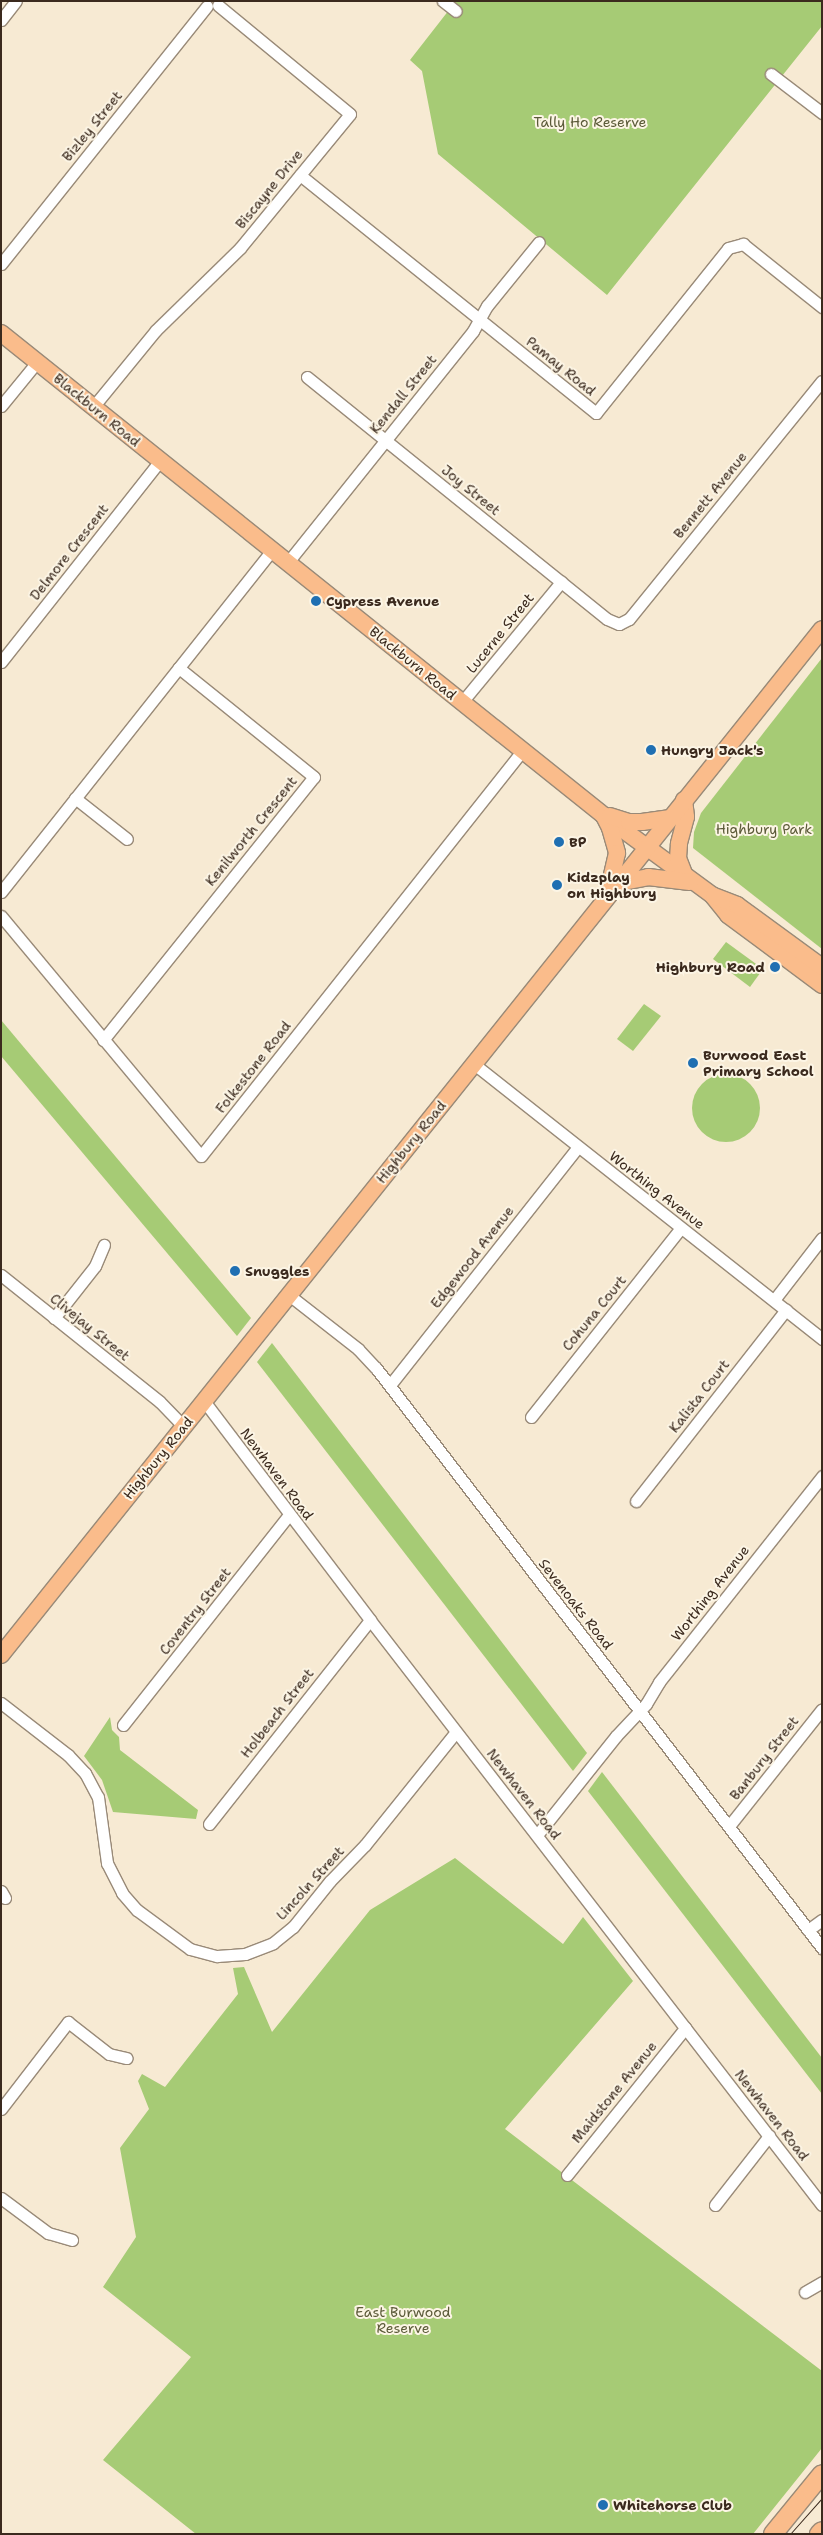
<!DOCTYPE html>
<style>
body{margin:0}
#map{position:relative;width:823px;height:2535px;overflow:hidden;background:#f7ead3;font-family:"Shantell Sans",sans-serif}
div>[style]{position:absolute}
.green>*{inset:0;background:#a6cb75}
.round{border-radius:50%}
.roads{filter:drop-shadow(1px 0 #998a78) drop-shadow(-1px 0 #998a78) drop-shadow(0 1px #998a78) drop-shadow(0 -1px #998a78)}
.minor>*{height:11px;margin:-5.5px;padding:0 5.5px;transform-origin:5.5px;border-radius:5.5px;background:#fff}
.primary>*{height:16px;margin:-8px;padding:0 8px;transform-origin:8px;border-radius:8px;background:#fabc8b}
.trunk>*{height:18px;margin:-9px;padding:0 9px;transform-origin:9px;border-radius:9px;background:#fabc8b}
.tram>*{height:1px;margin:-0.5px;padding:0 0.5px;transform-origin:0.5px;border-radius:0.5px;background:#3b2a1e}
.dots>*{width:14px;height:14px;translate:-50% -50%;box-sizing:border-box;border:2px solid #fcf5e5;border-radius:50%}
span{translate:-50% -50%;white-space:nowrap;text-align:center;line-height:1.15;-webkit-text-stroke:4px #fcf5e5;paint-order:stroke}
.park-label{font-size:14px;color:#5b5a38}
.street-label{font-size:14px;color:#3b2a1e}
.poi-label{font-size:14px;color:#3b2a1e;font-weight:700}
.left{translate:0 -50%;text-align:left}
.right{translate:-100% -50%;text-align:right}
.frame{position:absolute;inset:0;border:2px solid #3b2a1e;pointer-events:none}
</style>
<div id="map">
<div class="green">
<div style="clip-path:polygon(456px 1px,820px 1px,822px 3px,822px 26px,607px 295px,438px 154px,422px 71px,410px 60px)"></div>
<div style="clip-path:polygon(822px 658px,822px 949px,693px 848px,694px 832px,701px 813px)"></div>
<div style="clip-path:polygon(726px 942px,763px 969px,750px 987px,713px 959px)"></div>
<div style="clip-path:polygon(644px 1004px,661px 1016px,633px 1051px,617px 1039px)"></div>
<div style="clip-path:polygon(1px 1020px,251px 1318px,237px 1336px,1px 1056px)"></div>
<div class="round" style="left:692px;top:1074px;width:68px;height:68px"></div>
<div style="clip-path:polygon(272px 1343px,587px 1753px,573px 1771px,257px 1362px)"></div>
<div style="clip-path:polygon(110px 1717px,112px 1730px,119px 1737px,120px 1750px,198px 1810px,196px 1819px,113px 1812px,102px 1780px,84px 1756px)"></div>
<div style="clip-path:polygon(602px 1772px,822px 2058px,822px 2094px,588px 1791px)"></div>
<div style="clip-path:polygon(455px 1858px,563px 1944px,583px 1917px,633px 1981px,505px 2129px,822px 2371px,822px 2448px,753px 2534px,196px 2534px,103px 2460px,191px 2357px,103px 2287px,136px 2237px,120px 2148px,149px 2109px,138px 2081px,142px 2074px,165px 2087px,238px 1994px,233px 1968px,244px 1967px,272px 2032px,370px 1910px)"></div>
</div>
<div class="roads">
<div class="minor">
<div style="left:443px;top:1px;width:16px;rotate:38deg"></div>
<div style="left:1px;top:20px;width:24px;rotate:-52deg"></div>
<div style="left:771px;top:74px;width:64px;rotate:37.4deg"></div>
<div style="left:300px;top:175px;width:380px;rotate:38.8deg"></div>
<div style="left:596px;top:413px;width:211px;rotate:-51.3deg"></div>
<div style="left:728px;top:248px;width:16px;rotate:-15deg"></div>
<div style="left:743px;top:244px;width:101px;rotate:38.6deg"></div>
<div style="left:1px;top:264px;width:330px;rotate:-51.4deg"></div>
<div style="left:307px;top:377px;width:385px;rotate:38.9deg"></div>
<div style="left:607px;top:619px;width:13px;rotate:23deg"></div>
<div style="left:619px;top:624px;width:11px;rotate:-27deg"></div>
<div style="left:629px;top:619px;width:306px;rotate:-51deg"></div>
<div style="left:1px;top:406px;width:57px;rotate:-50.7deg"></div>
<div style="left:93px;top:407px;width:99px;rotate:-50.7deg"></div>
<div style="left:156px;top:330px;width:117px;rotate:-44.3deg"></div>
<div style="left:240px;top:248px;width:173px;rotate:-50.6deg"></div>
<div style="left:350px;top:114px;width:171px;rotate:-140.5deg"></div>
<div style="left:288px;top:562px;width:296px;rotate:-51.3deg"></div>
<div style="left:473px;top:331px;width:29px;rotate:-61deg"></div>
<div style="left:487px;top:306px;width:82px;rotate:-50.9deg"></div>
<div style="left:1px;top:662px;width:256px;rotate:-51.7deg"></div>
<div style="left:462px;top:702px;width:156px;rotate:-50.5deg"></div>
<div style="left:75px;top:798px;width:66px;rotate:38.3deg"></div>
<div style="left:1px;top:892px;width:436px;rotate:-51.6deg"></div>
<div style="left:1px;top:916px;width:312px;rotate:50.2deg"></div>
<div style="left:201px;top:1156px;width:517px;rotate:-51.6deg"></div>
<div style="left:103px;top:1040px;width:337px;rotate:-51.3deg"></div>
<div style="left:314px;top:777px;width:174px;rotate:-141.1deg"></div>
<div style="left:474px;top:1064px;width:444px;rotate:38.3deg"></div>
<div style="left:1px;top:1275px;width:203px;rotate:38.6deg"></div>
<div style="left:160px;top:1402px;width:35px;rotate:46deg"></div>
<div style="left:289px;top:1295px;width:88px;rotate:38deg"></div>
<div style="left:358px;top:1349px;width:26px;rotate:47deg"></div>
<div style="left:376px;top:1368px;width:732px;rotate:52.44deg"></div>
<div style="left:774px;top:1300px;width:78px;rotate:-52.3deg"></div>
<div style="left:54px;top:1318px;width:66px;rotate:-51.7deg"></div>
<div style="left:95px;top:1266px;width:23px;rotate:-67deg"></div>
<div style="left:390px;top:1385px;width:303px;rotate:-51.7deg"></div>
<div style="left:204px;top:1401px;width:275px;rotate:52.8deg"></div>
<div style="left:370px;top:1620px;width:739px;rotate:52.31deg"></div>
<div style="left:531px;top:1417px;width:241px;rotate:-51.6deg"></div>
<div style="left:636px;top:1501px;width:243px;rotate:-51.9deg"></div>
<div style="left:1px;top:1703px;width:85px;rotate:37.8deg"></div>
<div style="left:68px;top:1755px;width:25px;rotate:47deg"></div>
<div style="left:85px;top:1773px;width:27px;rotate:62deg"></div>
<div style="left:98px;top:1797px;width:67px;rotate:82.2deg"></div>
<div style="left:107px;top:1863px;width:34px;rotate:63deg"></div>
<div style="left:122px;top:1893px;width:23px;rotate:49deg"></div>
<div style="left:137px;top:1910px;width:66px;rotate:36.3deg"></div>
<div style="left:190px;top:1949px;width:28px;rotate:15deg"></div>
<div style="left:217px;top:1956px;width:28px;rotate:-4deg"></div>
<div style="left:245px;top:1954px;width:30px;rotate:-21deg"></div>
<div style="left:273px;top:1943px;width:26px;rotate:-39deg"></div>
<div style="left:293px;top:1927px;width:59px;rotate:-51.2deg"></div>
<div style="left:330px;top:1881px;width:50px;rotate:-45.8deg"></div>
<div style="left:365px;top:1845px;width:145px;rotate:-51.2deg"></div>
<div style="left:123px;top:1725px;width:268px;rotate:-51.7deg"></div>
<div style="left:209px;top:1824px;width:260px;rotate:-51.7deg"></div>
<div style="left:729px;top:1826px;width:149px;rotate:-51.5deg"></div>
<div style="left:537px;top:1835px;width:127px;rotate:-51.4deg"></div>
<div style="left:616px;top:1736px;width:44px;rotate:-46.8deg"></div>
<div style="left:646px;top:1704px;width:26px;rotate:-59deg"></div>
<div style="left:659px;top:1682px;width:263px;rotate:-51.6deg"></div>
<div style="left:1px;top:1891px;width:8px;rotate:60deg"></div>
<div style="left:808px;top:1930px;width:17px;rotate:-36deg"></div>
<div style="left:1px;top:2109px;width:110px;rotate:-52.4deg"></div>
<div style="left:68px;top:2022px;width:52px;rotate:38deg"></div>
<div style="left:109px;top:2054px;width:18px;rotate:13deg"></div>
<div style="left:567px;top:2175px;width:189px;rotate:-51.2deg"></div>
<div style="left:1px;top:2198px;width:59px;rotate:36.7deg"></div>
<div style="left:48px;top:2233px;width:25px;rotate:16deg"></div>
<div style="left:715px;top:2205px;width:88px;rotate:-52deg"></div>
<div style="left:805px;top:2292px;width:20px;rotate:-30deg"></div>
</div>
<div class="primary">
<div style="left:1px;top:333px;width:771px;rotate:38.68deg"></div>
<div style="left:603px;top:815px;width:135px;rotate:36.3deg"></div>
<div style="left:712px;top:895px;width:26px;rotate:51deg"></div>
<div style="left:728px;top:915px;width:117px;rotate:36.7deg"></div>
<div style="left:684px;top:800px;width:17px;rotate:83deg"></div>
<div style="left:686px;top:817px;width:28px;rotate:105deg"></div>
<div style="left:679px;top:844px;width:14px;rotate:94deg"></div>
<div style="left:678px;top:858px;width:19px;rotate:69deg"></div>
<div style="left:604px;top:816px;width:13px;rotate:63deg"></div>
<div style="left:610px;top:828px;width:26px;rotate:74deg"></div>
<div style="left:617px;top:853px;width:36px;rotate:103deg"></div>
<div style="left:610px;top:816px;width:20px;rotate:18deg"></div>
<div style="left:629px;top:822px;width:13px"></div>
<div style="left:642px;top:822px;width:27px;rotate:-8deg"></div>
<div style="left:618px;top:883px;width:31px;rotate:-11deg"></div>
<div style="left:648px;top:877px;width:42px;rotate:6.8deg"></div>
<div style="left:714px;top:896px;width:25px;rotate:21deg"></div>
<div style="left:737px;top:905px;width:105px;rotate:36.1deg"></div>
<div style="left:1px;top:1655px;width:1314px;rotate:-51.33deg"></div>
</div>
<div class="trunk">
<div style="left:773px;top:2534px;width:77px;rotate:-50.8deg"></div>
<div style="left:819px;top:2534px;width:4px;rotate:-45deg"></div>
</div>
</div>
<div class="tram">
<div style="left:790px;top:2534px;width:48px;rotate:-48.4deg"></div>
</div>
<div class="dots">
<div style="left:316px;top:601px;background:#1f6fb2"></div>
<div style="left:651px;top:750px;background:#1f6fb2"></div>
<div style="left:559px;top:842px;background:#1f6fb2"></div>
<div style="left:557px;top:885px;background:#1f6fb2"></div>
<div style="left:775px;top:967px;background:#1f6fb2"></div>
<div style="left:693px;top:1063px;background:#1f6fb2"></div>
<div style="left:235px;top:1271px;background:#1f6fb2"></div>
<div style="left:603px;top:2505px;background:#1f6fb2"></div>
</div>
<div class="park-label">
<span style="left:590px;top:122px">Tally Ho Reserve</span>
<span style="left:764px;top:829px">Highbury Park</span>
<span style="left:403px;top:2320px">East Burwood<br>Reserve</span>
</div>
<div class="street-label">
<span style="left:92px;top:126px;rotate:-51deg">Bizley Street</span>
<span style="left:269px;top:189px;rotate:-51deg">Biscayne Drive</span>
<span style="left:561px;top:366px;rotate:39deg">Pamay Road</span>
<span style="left:403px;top:394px;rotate:-51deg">Kendall Street</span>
<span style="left:97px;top:410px;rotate:39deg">Blackburn Road</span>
<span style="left:471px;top:490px;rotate:39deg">Joy Street</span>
<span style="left:710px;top:495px;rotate:-51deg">Bennett Avenue</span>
<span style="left:69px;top:552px;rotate:-52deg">Delmore Crescent</span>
<span style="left:500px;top:633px;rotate:-51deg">Lucerne Street</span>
<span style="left:413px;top:663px;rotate:39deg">Blackburn Road</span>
<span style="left:251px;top:831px;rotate:-51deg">Kenilworth Crescent</span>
<span style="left:253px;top:1067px;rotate:-52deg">Folkestone Road</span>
<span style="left:411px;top:1142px;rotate:-51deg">Highbury Road</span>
<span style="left:657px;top:1190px;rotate:38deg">Worthing Avenue</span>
<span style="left:472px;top:1257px;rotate:-52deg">Edgewood Avenue</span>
<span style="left:594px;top:1313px;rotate:-51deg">Cohuna Court</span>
<span style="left:90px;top:1327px;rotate:39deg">Clivejay Street</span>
<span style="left:699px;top:1396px;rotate:-52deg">Kalista Court</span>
<span style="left:158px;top:1458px;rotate:-51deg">Highbury Road</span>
<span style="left:277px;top:1474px;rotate:53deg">Newhaven Road</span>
<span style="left:710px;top:1593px;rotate:-52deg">Worthing Avenue</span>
<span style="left:576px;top:1604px;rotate:52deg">Sevenoaks Road</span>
<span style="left:195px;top:1611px;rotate:-52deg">Coventry Street</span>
<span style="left:277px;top:1713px;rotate:-52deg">Holbeach Street</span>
<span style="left:764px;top:1758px;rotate:-52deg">Banbury Street</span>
<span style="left:524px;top:1794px;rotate:52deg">Newhaven Road</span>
<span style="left:310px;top:1883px;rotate:-48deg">Lincoln Street</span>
<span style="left:614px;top:2092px;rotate:-51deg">Maidstone Avenue</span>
<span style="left:772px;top:2115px;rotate:52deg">Newhaven Road</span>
</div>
<div class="poi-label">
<span class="left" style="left:326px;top:601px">Cypress Avenue</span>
<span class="left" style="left:661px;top:750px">Hungry Jack's</span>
<span class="left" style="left:569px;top:842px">BP</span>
<span class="left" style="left:567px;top:885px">Kidzplay<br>on Highbury</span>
<span class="right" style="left:765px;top:967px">Highbury Road</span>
<span class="left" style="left:703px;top:1063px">Burwood East<br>Primary School</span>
<span class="left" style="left:245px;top:1271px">Snuggles</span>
<span class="left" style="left:613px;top:2505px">Whitehorse Club</span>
</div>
<div class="frame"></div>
</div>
